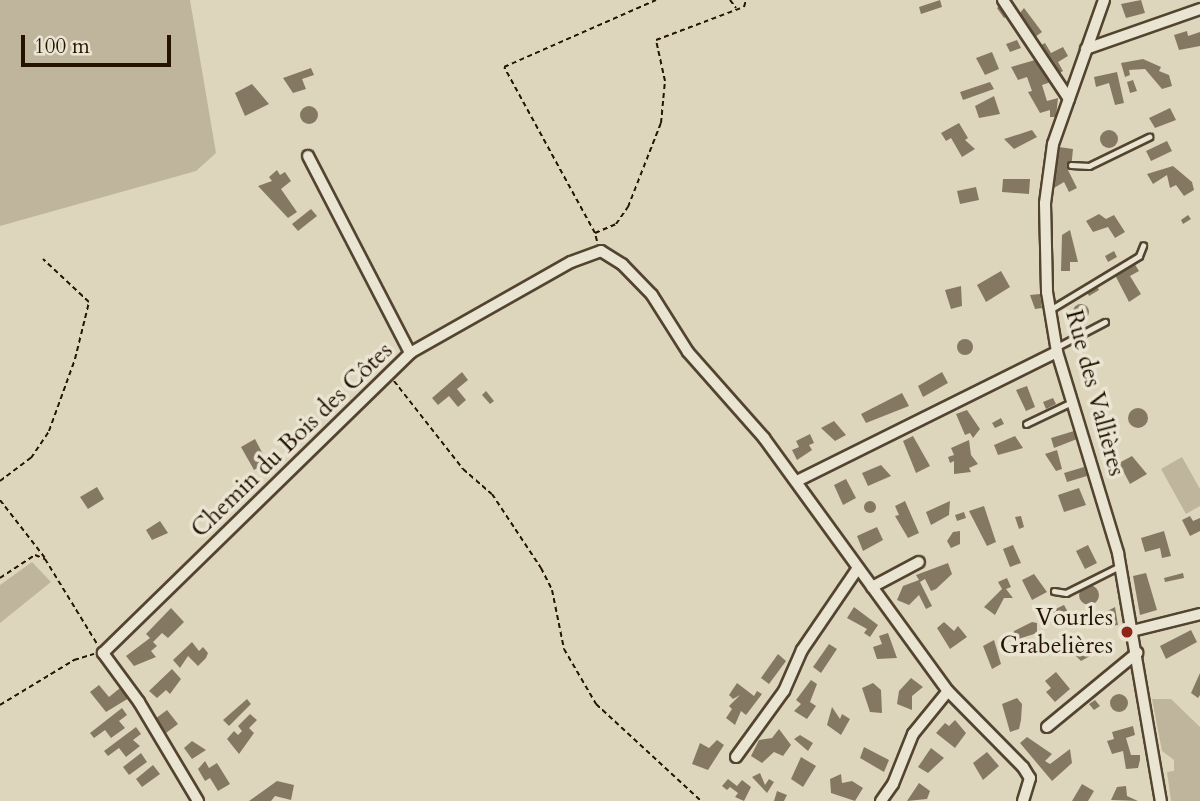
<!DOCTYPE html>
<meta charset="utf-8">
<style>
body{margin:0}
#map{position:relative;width:1200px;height:801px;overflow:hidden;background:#ded6bc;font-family:Cardo,serif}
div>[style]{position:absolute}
.green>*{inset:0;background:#bfb59c}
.building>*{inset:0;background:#857862}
.round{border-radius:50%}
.path>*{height:2px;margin-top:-1px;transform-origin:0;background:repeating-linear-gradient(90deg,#251300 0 5px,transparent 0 8.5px)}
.roads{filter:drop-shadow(2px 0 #53442f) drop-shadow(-2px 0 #53442f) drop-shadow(0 2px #53442f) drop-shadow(0 -2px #53442f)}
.lane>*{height:4.5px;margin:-2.25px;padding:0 2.25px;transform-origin:2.25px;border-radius:2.25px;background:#eae4d3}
.street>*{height:10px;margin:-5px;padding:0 5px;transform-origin:5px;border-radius:5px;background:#eae4d3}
.dots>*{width:19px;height:19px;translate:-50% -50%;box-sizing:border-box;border:4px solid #eae4d3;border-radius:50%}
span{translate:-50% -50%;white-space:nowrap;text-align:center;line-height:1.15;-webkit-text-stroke:7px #eae4d3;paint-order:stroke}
.street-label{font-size:24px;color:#251300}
.poi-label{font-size:24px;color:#251300}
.right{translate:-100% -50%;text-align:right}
.scale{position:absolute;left:21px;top:35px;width:150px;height:32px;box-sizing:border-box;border:4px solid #251300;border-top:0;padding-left:9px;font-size:21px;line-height:24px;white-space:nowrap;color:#251300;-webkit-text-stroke:5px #eae4d3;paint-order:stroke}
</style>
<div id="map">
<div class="green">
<div style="clip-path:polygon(0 0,190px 0,216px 153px,196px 171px,0 226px)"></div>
<div style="clip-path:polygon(1182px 457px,1200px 489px,1200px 506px,1186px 514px,1161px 469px)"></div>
<div style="clip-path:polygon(32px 562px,51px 582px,0 623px,0 585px)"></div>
<div style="clip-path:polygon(1152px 699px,1171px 699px,1200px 727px,1200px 801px,1171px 801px,1167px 772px,1174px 771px,1174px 760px,1162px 751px)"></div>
</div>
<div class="building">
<div style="clip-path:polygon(940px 0,942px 7px,921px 14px,919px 7px)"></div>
<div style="clip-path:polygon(1141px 0,1145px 13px,1126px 18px,1121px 4px)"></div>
<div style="clip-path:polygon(1003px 3px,1008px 16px,1004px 18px,997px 8px)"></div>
<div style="clip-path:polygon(1024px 8px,1042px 32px,1035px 37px,1019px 14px)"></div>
<div style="clip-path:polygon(1187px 31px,1188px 36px,1200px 32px,1200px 46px,1179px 50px,1174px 35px)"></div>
<div style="clip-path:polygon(1017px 40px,1021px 48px,1010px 52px,1006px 44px)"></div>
<div style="clip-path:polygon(1045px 43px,1051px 53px,1063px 47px,1068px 56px,1058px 62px,1063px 71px,1058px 74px,1041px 45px)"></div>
<div style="clip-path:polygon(992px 52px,999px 69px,985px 75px,976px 58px)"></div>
<div style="clip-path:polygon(1034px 55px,1054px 81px,1042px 85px,1047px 101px,1058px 98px,1056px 117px,1050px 117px,1050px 110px,1040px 113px,1028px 92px,1032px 91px,1027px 77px,1018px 80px,1011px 67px,1035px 60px)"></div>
<div style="clip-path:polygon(1143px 59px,1161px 67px,1159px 71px,1169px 75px,1172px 86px,1162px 89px,1145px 69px,1129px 70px,1130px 75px,1125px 77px,1121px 63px)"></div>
<div style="clip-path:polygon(311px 68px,314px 75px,302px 79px,306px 89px,293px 93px,283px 78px)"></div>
<div style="clip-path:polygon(1117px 72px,1124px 103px,1115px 105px,1109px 83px,1096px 87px,1094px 77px)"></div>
<div style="clip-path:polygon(1133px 80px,1137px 91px,1130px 93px,1127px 82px)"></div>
<div style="clip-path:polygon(990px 82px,994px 89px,963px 100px,960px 92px)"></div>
<div style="clip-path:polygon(252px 84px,269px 104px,245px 116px,235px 93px)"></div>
<div style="clip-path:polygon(994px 96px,1000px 114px,979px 118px,975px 106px)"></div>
<div class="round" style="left:300px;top:106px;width:18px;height:18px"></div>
<div style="clip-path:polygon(1170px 108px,1176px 120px,1155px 128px,1149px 118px)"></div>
<div style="clip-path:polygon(959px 123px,968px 138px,965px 140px,975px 149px,962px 157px,951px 138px,946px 141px,941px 133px)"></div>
<div class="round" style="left:1100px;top:130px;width:18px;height:18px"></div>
<div style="clip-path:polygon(1032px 130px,1037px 137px,1014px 149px,1004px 139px)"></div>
<div style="clip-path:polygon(1167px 141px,1172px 151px,1151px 161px,1146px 151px)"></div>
<div style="clip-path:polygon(1059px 147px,1073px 149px,1071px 169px,1067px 168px,1077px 188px,1069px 192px,1064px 182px,1054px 188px)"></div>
<div style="clip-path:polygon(1173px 166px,1192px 182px,1194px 190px,1184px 196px,1176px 185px,1170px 188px,1167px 175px,1153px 184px,1147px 174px)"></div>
<div style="clip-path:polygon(277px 170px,280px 175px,285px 172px,291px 181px,281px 189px,297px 212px,288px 218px,258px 186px,272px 181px,269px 177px)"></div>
<div style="clip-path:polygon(1003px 179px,1030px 179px,1029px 194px,1002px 192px)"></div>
<div style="clip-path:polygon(976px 187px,979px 200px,960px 204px,957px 191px)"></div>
<div style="clip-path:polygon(311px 209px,317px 216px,298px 231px,292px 224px)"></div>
<div style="clip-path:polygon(1099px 214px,1106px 219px,1114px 215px,1125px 232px,1115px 238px,1108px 227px,1093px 232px,1086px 221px)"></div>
<div style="clip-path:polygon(1188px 215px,1191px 219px,1183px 224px,1181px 220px)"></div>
<div style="clip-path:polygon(1070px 230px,1078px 262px,1070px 262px,1070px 271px,1061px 271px,1062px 235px)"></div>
<div style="clip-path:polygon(1114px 251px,1117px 257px,1108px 262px,1105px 256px)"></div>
<div style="clip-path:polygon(1134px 263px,1139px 271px,1130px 276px,1141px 294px,1129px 302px,1115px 275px)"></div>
<div style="clip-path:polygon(1001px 271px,1010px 287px,986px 302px,977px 285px)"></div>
<div style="clip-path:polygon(961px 286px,962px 306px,951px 309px,945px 290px)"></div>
<div style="clip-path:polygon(1097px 286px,1099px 290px,1089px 296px,1087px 292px)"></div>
<div style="clip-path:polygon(1040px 294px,1042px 308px,1035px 309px,1030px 295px)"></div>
<div class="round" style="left:1073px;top:304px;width:16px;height:16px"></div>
<div class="round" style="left:957px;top:339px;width:16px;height:16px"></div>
<div style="clip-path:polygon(462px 372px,468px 380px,457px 389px,466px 400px,458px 407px,449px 396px,438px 405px,432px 398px)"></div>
<div style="clip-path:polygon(942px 372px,948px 383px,923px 397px,918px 386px)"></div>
<div style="clip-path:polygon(1027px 386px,1035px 407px,1026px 411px,1016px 390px)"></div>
<div style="clip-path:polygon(486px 391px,494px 401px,490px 404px,482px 395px)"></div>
<div style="clip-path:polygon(902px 393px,909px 406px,866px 423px,861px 414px)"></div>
<div style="clip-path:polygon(1053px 398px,1056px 404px,1046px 409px,1043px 402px)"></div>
<div class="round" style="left:1128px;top:408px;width:20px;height:20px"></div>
<div style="clip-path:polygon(967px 410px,980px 429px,973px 438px,970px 433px,965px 435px,956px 414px)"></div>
<div style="clip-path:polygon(1001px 418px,1004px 424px,995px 428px,992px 423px)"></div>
<div style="clip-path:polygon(834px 421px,846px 435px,835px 441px,821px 428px)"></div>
<div style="clip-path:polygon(1074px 431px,1077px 439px,1054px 448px,1051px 438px)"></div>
<div style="clip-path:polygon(810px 434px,814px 443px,809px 445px,812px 450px,797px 460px,792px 450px,799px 447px,796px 441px)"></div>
<div style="clip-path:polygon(913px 436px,930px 466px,916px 473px,903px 441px)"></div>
<div style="clip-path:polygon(1015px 436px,1023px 448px,998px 455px,994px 445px)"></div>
<div style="clip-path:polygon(255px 439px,267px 462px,254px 470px,241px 447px)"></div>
<div style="clip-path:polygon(969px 440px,971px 455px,978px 464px,969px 468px,971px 472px,954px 474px,954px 461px,950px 463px,948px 457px,954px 455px,951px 448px)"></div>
<div style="clip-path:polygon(1057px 450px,1062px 469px,1056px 471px,1045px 454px)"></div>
<div style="clip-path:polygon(1132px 456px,1147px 474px,1130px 484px,1119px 463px)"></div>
<div style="clip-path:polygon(881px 465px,891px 476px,868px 486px,862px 473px)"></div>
<div style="clip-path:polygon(1084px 467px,1087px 476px,1067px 482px,1064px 473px)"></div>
<div style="clip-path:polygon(846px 479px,856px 498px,843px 505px,834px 485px)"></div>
<div style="clip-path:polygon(97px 487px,104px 499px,88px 509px,80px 497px)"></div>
<div style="clip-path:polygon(1079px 488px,1086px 505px,1064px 512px,1058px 495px)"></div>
<div style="clip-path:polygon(905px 501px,919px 533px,908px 538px,895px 516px,899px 515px,895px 506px)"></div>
<div style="clip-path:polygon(950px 501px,949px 515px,931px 525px,926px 512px)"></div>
<div class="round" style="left:864px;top:501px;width:12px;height:12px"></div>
<div style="clip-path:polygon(984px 506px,996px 542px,987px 546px,969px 511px)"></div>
<div style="clip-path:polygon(964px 512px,966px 518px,957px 521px,955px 515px)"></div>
<div style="clip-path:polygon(1021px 516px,1024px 527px,1019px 529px,1015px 517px)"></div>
<div style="clip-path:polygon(1190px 516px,1193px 521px,1200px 518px,1200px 531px,1190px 536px,1182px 520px)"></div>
<div style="clip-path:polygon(160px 521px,168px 533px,152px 540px,146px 530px)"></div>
<div style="clip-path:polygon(877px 527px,883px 540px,863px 551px,857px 536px)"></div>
<div style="clip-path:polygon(960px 531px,960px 544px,951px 548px,947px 541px,953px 532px)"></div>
<div style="clip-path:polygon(1164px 531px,1171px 556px,1162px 558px,1160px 548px,1145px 552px,1141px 538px)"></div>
<div style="clip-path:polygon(1013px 545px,1021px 563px,1010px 567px,1003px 549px)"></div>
<div style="clip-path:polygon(1088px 545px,1097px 563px,1085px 569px,1076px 551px)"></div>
<div style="clip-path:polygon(948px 563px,952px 574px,936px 589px,931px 591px,925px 579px,920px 582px,932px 606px,926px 609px,919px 595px,909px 605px,897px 600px,903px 586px,919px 580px,916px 575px)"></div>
<div style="clip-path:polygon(1146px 573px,1157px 610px,1140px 615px,1133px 576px)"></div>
<div style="clip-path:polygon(1183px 573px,1184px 578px,1165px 582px,1164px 578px)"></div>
<div style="clip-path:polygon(1034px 574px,1047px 592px,1032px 600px,1022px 580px)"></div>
<div style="clip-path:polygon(1007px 578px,1011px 587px,1006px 589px,1013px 598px,1004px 598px,995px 615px,984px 607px,1002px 589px,998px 582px)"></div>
<div class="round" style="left:1079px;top:585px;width:20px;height:20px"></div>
<div style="clip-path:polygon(1064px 605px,1073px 621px,1064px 626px,1059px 616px,1053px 619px,1049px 612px)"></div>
<div style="clip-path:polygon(854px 607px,878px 625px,870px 637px,864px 633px,867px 629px,847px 618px)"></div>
<div style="clip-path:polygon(1115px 607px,1118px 625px,1110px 626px,1109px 618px,1100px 624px,1096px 617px)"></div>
<div style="clip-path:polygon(171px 608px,184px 622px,168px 638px,162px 633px,153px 642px,157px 646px,151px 651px,156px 657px,134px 666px,126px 656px,150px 638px,146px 634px)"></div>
<div style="clip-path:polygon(944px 622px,954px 631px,958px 626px,967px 637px,950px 649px,937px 628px)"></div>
<div style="clip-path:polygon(1032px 622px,1037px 623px,1037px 633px,1012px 641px,1014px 631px)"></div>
<div style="clip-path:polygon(1191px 630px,1197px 642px,1166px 659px,1160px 646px)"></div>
<div style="clip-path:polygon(888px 633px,897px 658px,877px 659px,873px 647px,882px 644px,879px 636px)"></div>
<div style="clip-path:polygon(1089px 639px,1099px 651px,1081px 661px,1073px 653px)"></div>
<div style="clip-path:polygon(994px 640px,1001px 664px,992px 669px,983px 646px)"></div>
<div style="clip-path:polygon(192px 642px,199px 651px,203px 647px,208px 653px,206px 658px,198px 666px,188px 656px,180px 668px,173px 660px)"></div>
<div style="clip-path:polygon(829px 644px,837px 649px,821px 673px,813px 667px)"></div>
<div style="clip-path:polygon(778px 654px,786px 661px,769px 684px,761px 678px)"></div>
<div style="clip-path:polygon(172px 669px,181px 679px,170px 694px,166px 690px,157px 698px,149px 691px)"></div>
<div style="clip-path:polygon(1056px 672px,1070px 689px,1055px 702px,1046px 692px,1051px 688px,1045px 681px)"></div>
<div style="clip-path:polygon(1200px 673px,1200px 695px,1198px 698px,1191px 693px)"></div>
<div style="clip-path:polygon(911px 678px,923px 687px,912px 696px,912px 710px,897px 704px,899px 691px)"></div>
<div style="clip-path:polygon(811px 680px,817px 684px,810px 702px,816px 706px,807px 719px,794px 711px,801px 704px,796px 700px)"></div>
<div style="clip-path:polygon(737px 683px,754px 696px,757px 691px,762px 694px,746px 715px,741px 711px,735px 725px,726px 718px,732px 709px,729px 706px,740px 695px,733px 699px,729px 695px)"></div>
<div style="clip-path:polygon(873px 683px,881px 690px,882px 713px,870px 712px,862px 688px)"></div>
<div style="clip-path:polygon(99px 685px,109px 697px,120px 688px,129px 698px,106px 712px,90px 692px)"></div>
<div class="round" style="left:1110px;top:694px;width:18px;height:18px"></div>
<div style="clip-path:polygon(1017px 698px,1022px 704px,1021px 720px,1019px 729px,1010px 732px,1002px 704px)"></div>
<div style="clip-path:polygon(247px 699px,251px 704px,229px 726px,223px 720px)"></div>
<div style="clip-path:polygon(1095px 700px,1100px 706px,1094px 710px,1089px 704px)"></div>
<div style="clip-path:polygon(832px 707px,840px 719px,842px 714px,850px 719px,841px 735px,827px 725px)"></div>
<div style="clip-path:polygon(122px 708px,127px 715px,119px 721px,125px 728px,111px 738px,105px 730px,94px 738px,90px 733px)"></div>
<div style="clip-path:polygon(167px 710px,178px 724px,166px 733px,155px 719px)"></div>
<div style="clip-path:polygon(250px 714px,257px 720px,249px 728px,254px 733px,239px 754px,227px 739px,234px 731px,238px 735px,242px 731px,238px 726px)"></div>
<div style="clip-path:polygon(955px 720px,966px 733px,955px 748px,936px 733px,945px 723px,949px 726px)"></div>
<div style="clip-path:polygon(1133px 726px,1135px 735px,1126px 738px,1131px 755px,1140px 755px,1140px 760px,1138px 768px,1126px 769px,1123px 751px,1112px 754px,1107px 741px,1114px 739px,1112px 732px)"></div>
<div style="clip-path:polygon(136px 727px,141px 734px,133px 740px,140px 746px,126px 757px,119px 748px,108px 756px,104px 751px)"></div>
<div style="clip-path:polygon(779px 729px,791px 745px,783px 756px,774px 752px,762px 763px,751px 756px,759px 740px,772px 738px)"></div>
<div style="clip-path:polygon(800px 735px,813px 743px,808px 751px,794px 739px)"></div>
<div style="clip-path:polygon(1027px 737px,1052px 754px,1045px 761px,1050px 764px,1070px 749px,1072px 763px,1052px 781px,1020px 743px)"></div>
<div style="clip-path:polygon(717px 740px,724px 745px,708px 770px,692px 764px,700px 743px,709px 748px)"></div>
<div style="clip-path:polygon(192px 741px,206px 750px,192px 759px,184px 748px)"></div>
<div style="clip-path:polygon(864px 747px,889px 760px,884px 772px,860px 758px)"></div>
<div style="clip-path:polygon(931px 748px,944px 758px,928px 773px,918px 767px)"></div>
<div style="clip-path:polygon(987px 752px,999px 766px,983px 780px,973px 763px)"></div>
<div style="clip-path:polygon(141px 753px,147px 762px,129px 775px,123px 767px)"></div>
<div style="clip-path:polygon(801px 757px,816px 766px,803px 787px,791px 779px)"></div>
<div style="clip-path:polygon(205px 761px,209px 768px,217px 763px,230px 784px,218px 791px,210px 778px,205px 781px,198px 769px)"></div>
<div style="clip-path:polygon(153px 765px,160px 774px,142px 787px,136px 779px)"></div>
<div style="clip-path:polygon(760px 773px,765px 785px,769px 779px,774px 782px,767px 793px,752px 777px)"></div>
<div style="clip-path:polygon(841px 774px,842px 783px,852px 781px,863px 788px,855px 801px,831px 793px,830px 779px)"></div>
<div style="clip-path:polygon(728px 779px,737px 786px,742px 780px,751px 787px,744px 801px,735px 797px,738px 793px,730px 787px,727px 790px,722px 786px)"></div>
<div style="clip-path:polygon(277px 781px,294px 785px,291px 800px,275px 796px,271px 801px,249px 801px)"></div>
<div style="clip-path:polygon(919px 783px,930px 791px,927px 799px,907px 801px)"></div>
<div style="clip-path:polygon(1082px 784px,1094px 791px,1088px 801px,1072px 801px)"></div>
<div style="clip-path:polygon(1126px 786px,1127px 796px,1138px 801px,1111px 800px,1117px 787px)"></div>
<div style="clip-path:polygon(777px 791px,787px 795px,784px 801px,774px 801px)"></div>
</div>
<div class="path">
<div style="left:730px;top:0;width:10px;rotate:53deg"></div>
<div style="left:595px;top:233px;width:189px;rotate:-118.7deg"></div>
<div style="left:504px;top:67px;width:166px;rotate:-23.8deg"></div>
<div style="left:597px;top:241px;width:8px;rotate:-104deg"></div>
<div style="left:595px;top:233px;width:23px;rotate:-23deg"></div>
<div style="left:616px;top:224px;width:21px;rotate:-55deg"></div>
<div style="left:628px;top:207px;width:90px;rotate:-68.6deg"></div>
<div style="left:661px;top:123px;width:42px;rotate:-84.6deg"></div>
<div style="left:665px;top:81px;width:42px;rotate:-102.4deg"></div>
<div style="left:656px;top:40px;width:94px;rotate:-20.6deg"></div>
<div style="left:744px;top:7px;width:7px;rotate:-74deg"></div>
<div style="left:394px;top:381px;width:112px;rotate:51.9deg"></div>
<div style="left:463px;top:469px;width:38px;rotate:41deg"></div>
<div style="left:492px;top:494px;width:89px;rotate:56.5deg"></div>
<div style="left:541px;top:568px;width:25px;rotate:63deg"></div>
<div style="left:552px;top:590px;width:60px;rotate:78.5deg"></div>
<div style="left:564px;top:649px;width:64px;rotate:59.8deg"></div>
<div style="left:596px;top:704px;width:143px;rotate:42.7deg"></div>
<div style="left:0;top:481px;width:39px;rotate:-37deg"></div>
<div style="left:31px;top:458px;width:32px;rotate:-56deg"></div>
<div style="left:49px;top:431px;width:77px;rotate:-70.1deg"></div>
<div style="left:75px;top:359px;width:59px;rotate:-76.2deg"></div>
<div style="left:89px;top:302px;width:63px;rotate:-136.9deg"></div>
<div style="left:0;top:500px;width:73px;rotate:52.2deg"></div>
<div style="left:0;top:578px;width:42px;rotate:-33.3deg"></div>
<div style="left:35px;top:555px;width:11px;rotate:22deg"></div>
<div style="left:45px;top:559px;width:100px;rotate:58.5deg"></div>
<div style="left:0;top:705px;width:87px;rotate:-31.3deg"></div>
<div style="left:74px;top:660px;width:21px;rotate:-17deg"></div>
</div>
<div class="roads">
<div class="lane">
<div style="left:1071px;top:165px;width:18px;rotate:3deg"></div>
<div style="left:1089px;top:166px;width:67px;rotate:-25.8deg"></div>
<div style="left:1050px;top:310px;width:104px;rotate:-31.2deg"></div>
<div style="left:1139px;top:256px;width:11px;rotate:-68deg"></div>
<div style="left:1057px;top:347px;width:54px;rotate:-27.5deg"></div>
<div style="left:1026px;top:424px;width:51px;rotate:-25.6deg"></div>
<div style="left:1054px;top:591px;width:12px;rotate:9deg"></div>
<div style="left:1066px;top:593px;width:60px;rotate:-26.6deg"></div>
</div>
<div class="street">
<div style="left:1003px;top:0;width:119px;rotate:56.3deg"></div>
<div style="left:1104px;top:0;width:153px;rotate:109.5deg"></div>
<div style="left:1053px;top:144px;width:60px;rotate:97.7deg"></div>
<div style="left:1045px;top:203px;width:89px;rotate:88.7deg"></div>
<div style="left:1047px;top:292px;width:61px;rotate:80.5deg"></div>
<div style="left:1057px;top:352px;width:210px;rotate:73.1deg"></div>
<div style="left:1118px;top:553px;width:252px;rotate:80.2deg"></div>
<div style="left:1086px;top:49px;width:121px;rotate:-19.3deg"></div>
<div style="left:308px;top:156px;width:222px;rotate:62.6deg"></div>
<div style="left:797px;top:481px;width:290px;rotate:-26.4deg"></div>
<div style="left:872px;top:587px;width:53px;rotate:-28deg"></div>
<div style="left:1132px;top:631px;width:70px;rotate:-14deg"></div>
<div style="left:1047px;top:727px;width:117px;rotate:-39.4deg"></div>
<div style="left:736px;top:757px;width:82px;rotate:-54deg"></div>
<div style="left:784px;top:691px;width:45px;rotate:-66.3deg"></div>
<div style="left:802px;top:650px;width:99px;rotate:-55.7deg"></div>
<div style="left:198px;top:801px;width:115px;rotate:-120.8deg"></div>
<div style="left:139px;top:702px;width:61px;rotate:-126.3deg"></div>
<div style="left:103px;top:653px;width:429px;rotate:-44.3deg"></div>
<div style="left:410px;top:353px;width:185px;rotate:-29.5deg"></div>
<div style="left:571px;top:262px;width:32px;rotate:-20deg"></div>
<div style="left:601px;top:251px;width:25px;rotate:32deg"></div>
<div style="left:622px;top:264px;width:43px;rotate:45.9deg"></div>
<div style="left:652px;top:295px;width:67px;rotate:57.7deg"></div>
<div style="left:688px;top:352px;width:115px;rotate:48.5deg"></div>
<div style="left:764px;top:438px;width:313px;rotate:54deg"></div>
<div style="left:948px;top:691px;width:107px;rotate:45.4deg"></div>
<div style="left:1023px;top:767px;width:13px;rotate:58deg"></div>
<div style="left:1030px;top:778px;width:24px;rotate:107deg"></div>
<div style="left:881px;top:801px;width:21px;rotate:-55deg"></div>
<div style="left:893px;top:784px;width:54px;rotate:-68.2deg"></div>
<div style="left:913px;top:734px;width:55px;rotate:-50.9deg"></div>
</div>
</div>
<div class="dots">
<div style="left:1127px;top:632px;background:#8f2418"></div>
</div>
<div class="street-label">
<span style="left:1095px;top:393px;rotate:75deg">Rue des Vallières</span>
<span style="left:292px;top:440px;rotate:-44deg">Chemin du Bois des Côtes</span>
</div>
<div class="poi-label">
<span class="right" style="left:1113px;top:632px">Vourles<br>Grabelières</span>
</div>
<div class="scale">100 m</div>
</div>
